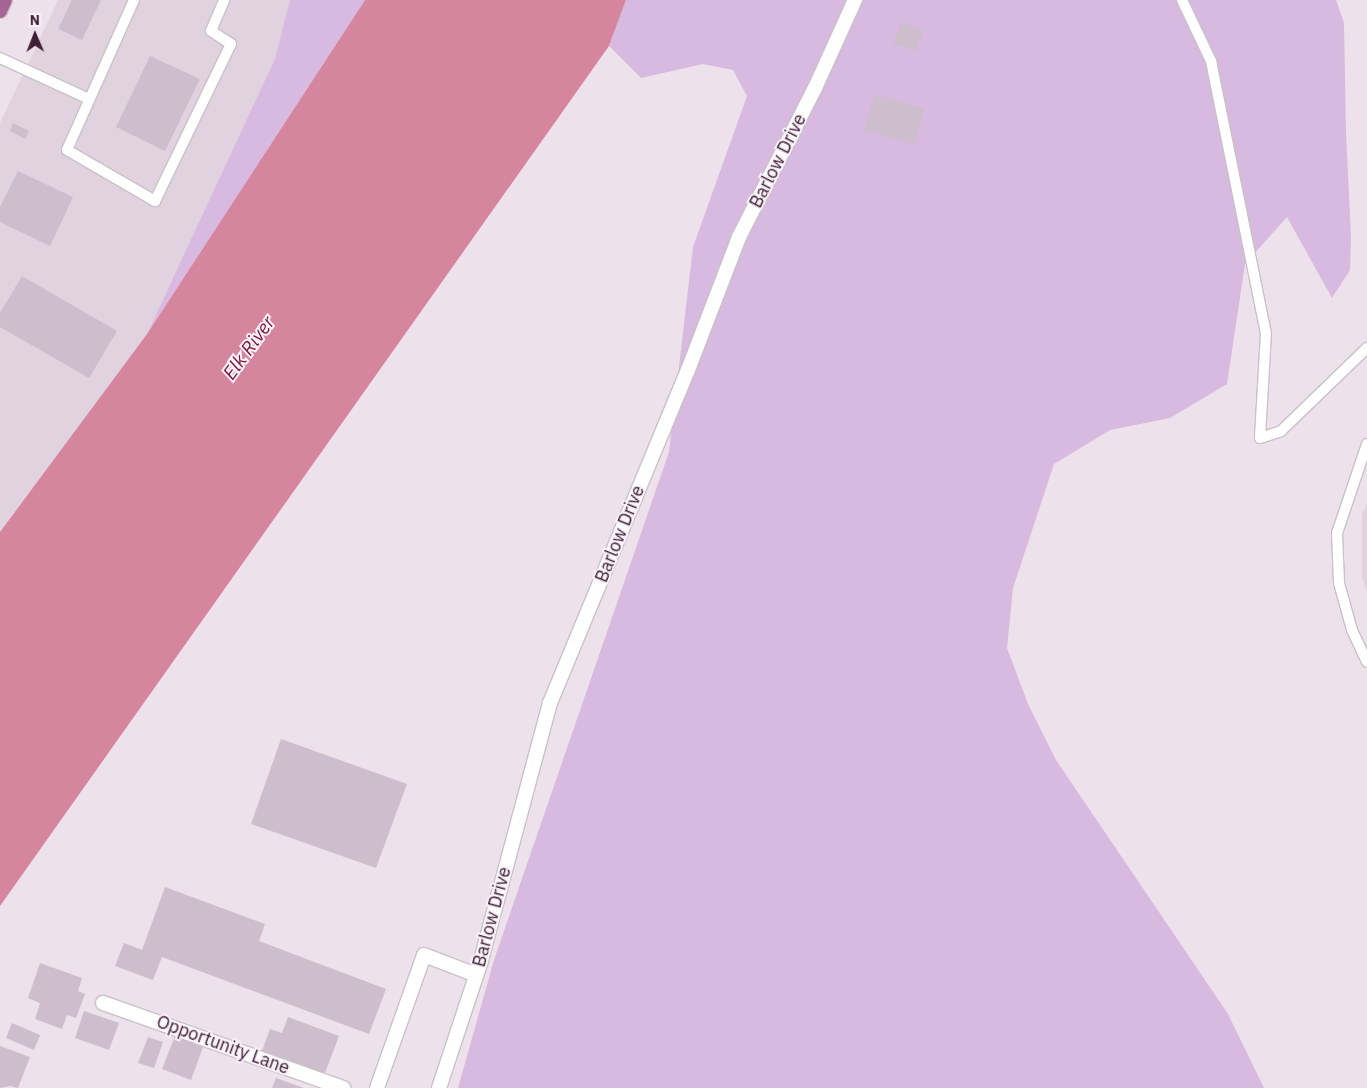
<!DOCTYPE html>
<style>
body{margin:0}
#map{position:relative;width:1367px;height:1088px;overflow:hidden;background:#ede1ec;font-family:"IBM Plex Sans",sans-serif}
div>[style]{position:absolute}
.built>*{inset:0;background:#e1d2e0}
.green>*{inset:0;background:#d8b9e0}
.water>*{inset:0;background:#d6859e}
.building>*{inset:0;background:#cebdcc}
.roads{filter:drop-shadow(1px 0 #c9c1c7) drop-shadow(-1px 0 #c9c1c7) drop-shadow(0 1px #c9c1c7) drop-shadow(0 -1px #c9c1c7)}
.service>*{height:10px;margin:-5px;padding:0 5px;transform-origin:5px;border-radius:5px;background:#fff}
.minor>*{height:14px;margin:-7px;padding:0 7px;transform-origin:7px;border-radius:7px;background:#fff}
.primary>*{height:14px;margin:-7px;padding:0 7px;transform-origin:7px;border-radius:7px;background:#a66393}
span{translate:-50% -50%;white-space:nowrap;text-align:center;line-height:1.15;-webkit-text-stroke:4px #f9f2f9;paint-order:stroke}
.street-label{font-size:18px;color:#3f2037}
.water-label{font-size:19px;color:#7f1635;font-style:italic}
.north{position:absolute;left:10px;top:10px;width:50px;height:50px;-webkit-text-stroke:4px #f9f2f9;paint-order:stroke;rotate:359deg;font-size:14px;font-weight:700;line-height:20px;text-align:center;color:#3f2037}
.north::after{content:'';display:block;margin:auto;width:18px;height:22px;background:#3f2037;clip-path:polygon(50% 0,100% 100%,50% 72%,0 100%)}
</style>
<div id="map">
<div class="built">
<div style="clip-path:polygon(58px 0,290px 0,276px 59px,147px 334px,0 532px,0 123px)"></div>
<div style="clip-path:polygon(1367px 503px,1367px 592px,1362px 577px,1362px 515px)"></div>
</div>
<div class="green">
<div style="clip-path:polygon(290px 0,365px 0,147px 334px,275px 59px)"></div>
<div style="clip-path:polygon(626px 0,1336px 0,1344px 23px,1346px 132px,1351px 237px,1350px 270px,1332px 298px,1287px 217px,1245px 264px,1227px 384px,1170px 418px,1110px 430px,1054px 464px,1013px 588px,1007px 648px,1028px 704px,1056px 760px,1228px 1014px,1264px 1088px,458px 1088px,494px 960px,669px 452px,693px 247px,747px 96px,733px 70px,703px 64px,641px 78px,609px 46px)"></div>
</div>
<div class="water">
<div style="clip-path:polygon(365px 0,626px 0,609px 46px,0 906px,0 532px,147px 334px)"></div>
</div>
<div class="building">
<div style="clip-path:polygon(72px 0,101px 0,82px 40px,58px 29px)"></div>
<div style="clip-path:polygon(901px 22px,923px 30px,916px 51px,893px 44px)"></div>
<div style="clip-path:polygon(150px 56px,200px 79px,165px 151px,116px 127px)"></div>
<div style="clip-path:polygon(875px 94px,925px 109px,914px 145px,864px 130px)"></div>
<div style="clip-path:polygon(13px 123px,29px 131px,25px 139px,10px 131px)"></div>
<div style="clip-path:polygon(18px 171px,73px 197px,50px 246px,0 222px,0 207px)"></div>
<div style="clip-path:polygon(22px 276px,117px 331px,89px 378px,0 327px,0 313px)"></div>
<div style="clip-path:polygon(281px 739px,407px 784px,376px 868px,251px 824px)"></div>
<div style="clip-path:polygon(165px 887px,265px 924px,259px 941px,386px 989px,369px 1034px,162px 957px,153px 980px,115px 966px,124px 943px,142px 950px)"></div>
<div style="clip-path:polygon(40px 963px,82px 978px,78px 991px,85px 994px,76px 1018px,67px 1015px,62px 1029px,35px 1019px,40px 1003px,28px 998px)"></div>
<div style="clip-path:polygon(84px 1011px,119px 1023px,109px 1050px,75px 1038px)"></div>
<div style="clip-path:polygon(288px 1017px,339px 1036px,325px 1073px,262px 1051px,270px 1029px,282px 1033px)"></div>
<div style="clip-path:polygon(12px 1023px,40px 1035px,34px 1050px,6px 1038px)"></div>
<div style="clip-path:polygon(175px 1036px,203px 1047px,191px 1080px,162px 1069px)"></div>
<div style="clip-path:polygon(148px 1037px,163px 1042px,154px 1068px,138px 1063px)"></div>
<div style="clip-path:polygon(0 1046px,30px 1057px,18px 1088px,10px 1086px,0 1088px)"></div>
<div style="clip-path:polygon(276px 1078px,304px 1088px,272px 1088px)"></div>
</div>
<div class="roads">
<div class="service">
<div style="left:134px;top:0;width:164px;rotate:114.1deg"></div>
<div style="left:67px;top:150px;width:102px;rotate:30.1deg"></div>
<div style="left:155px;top:201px;width:174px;rotate:-64.2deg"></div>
<div style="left:231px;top:44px;width:24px;rotate:-147deg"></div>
<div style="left:211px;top:31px;width:34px;rotate:-67deg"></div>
<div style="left:1182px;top:0;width:68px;rotate:64.6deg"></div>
<div style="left:1211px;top:61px;width:278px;rotate:78.6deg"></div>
<div style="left:1266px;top:333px;width:105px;rotate:93.3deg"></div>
<div style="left:1260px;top:438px;width:22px;rotate:-18deg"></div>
<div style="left:1281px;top:431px;width:120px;rotate:-44deg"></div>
<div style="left:0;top:58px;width:98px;rotate:24.7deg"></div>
<div style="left:1367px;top:444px;width:94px;rotate:108.6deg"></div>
<div style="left:1337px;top:533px;width:50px;rotate:87.7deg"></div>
<div style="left:1339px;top:583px;width:49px;rotate:74.5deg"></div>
<div style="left:1352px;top:630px;width:35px;rotate:65deg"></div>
</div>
<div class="minor">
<div style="left:103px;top:1003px;width:255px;rotate:19.5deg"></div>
<div style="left:377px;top:1088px;width:141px;rotate:-70.5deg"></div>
<div style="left:424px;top:955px;width:56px;rotate:21deg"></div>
<div style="left:439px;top:1088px;width:131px;rotate:-71.7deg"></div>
<div style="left:480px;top:964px;width:270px;rotate:-75deg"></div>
<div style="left:550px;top:703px;width:360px;rotate:-67.5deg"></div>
<div style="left:688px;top:370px;width:142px;rotate:-69deg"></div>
<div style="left:739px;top:237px;width:167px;rotate:-63deg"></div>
<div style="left:815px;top:88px;width:97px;rotate:-65.6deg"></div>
</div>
<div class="primary">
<div style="left:0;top:11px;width:12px;rotate:-66deg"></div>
</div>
</div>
<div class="street-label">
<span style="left:778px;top:161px;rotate:-63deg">Barlow Drive</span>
<span style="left:620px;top:534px;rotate:-68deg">Barlow Drive</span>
<span style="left:492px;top:917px;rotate:-75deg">Barlow Drive</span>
<span style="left:223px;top:1045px;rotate:20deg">Opportunity Lane</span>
</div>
<div class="water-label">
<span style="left:249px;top:348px;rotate:-54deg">Elk River</span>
</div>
<div class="north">N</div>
</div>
